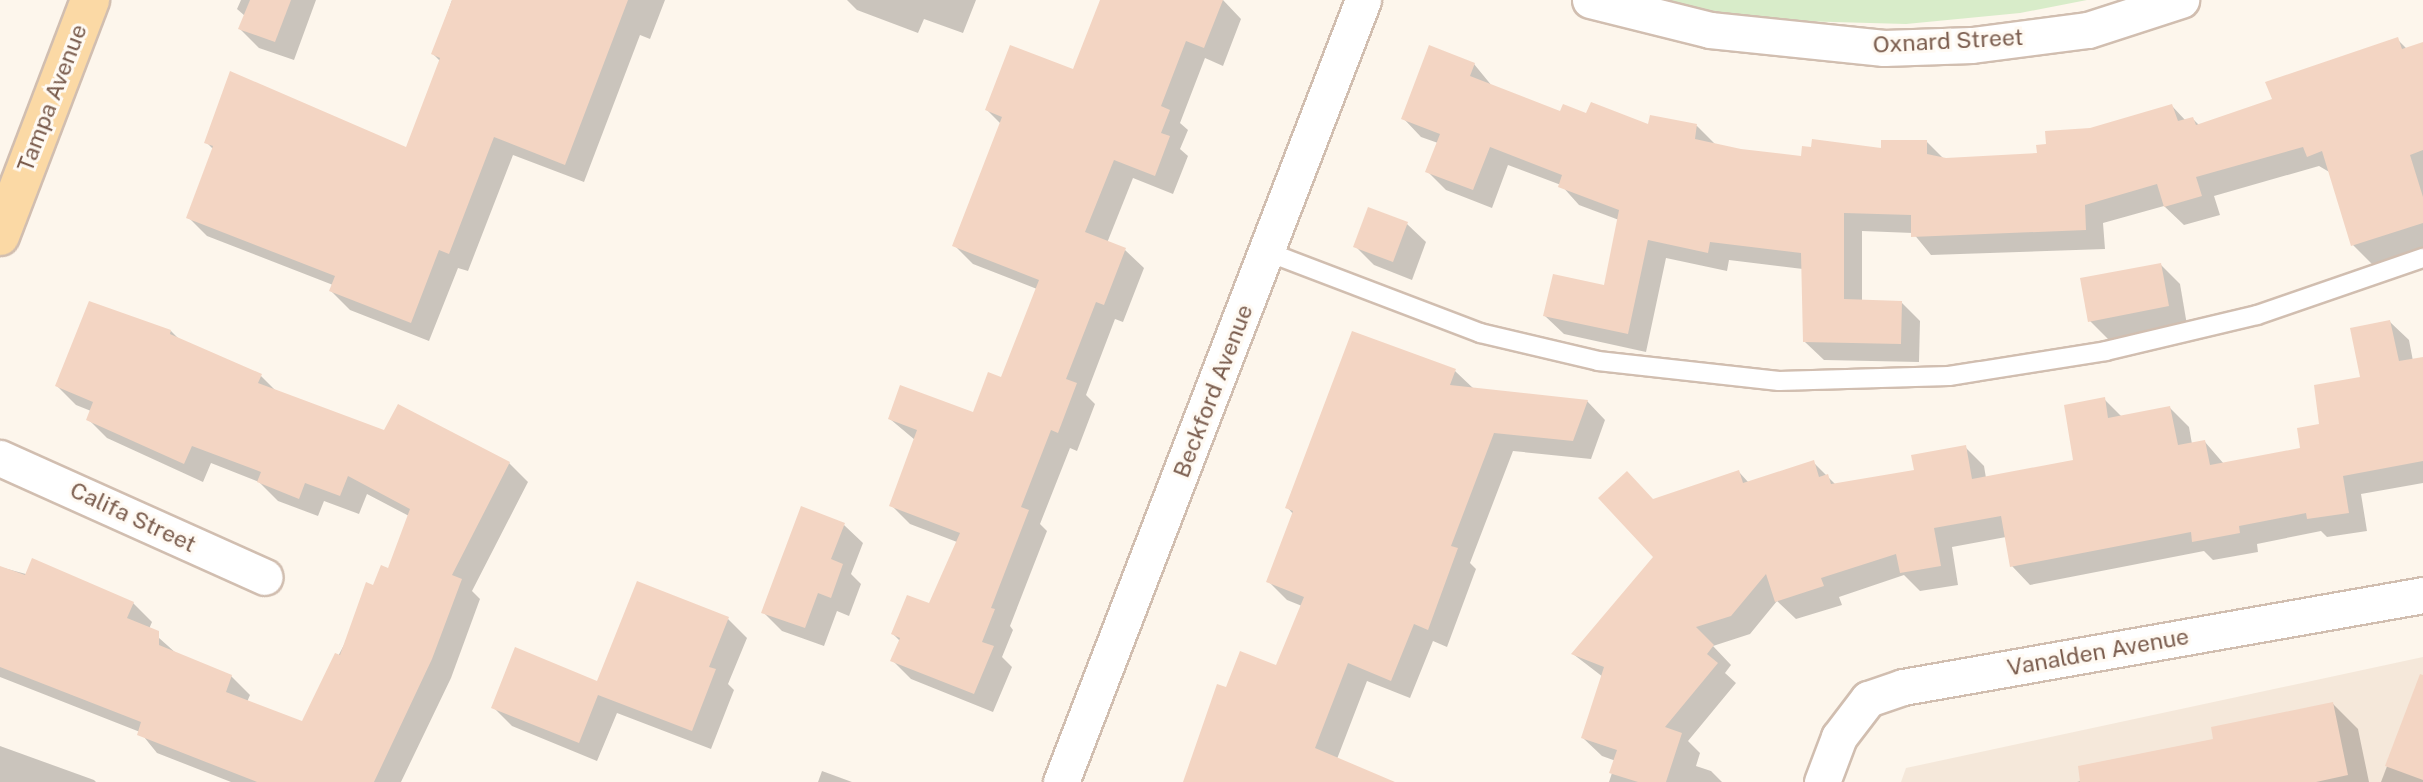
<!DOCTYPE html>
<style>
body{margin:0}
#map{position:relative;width:2423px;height:782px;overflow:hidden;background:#fdf6ec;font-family:"Public Sans",sans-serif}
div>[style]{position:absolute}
.residential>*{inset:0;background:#f5e8da}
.green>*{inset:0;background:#d8ecc9}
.shadow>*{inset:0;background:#0003}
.building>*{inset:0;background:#f3d5c3}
.roads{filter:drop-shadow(2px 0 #d1beb0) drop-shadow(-2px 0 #d1beb0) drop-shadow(0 2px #d1beb0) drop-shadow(0 -2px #d1beb0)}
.service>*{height:18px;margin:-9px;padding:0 9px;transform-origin:9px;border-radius:9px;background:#fff}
.minor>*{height:35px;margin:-17.5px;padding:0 17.5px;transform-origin:17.5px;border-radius:17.5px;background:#fff}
.primary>*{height:38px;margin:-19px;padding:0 19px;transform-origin:19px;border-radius:19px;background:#fbd9a5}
span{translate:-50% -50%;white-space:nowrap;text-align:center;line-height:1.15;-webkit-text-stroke:6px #fffaf3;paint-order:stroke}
.street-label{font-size:23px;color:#7a5c4d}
</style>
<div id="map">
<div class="residential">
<div style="clip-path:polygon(2423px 657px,2423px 782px,1901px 782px,1906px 768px)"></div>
</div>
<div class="green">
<div style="clip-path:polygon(1660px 0,2087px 0,2020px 13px,1906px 24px,1798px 21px,1702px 11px)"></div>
</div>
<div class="shadow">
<div style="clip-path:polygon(241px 0,316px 0,294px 60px,259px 48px,240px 29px,245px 16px,237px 9px)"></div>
<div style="clip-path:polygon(452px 0,665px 0,650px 39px,640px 35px,584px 182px,513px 155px,468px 271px,458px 268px,429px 341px,350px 310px,331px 291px,333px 285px,207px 236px,188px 217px,214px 150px,206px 142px,407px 150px,441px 62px,433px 54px)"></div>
<div style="clip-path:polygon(847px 0,976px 0,963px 33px,924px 19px,918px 33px,857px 10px)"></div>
<div style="clip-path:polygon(1102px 0,1223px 0,1241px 19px,1223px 66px,1205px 58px,1180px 123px,1188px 130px,1180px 149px,1188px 156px,1173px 194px,1133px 178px,1107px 243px,1125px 250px,1144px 268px,1123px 322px,1115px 319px,1086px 395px,1095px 404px,1077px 451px,1070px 448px,1040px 524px,1047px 531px,1010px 626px,1013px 630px,1002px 657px,1012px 667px,993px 712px,911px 679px,892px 660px,900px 641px,893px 634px,930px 605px,957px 542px,910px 524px,891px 505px,915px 440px,890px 419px,974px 415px,1002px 380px,1037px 289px,973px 264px,954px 245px,1001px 124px,987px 110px,1074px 71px)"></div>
<div style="clip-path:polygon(2397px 39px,2407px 49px,2423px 44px,2423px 247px,2372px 264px,2353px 245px,2331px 173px,2319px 166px,2214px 196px,2220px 215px,2184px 225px,2164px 206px,2103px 223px,2105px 249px,1931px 255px,1913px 233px,1862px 231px,1862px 301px,1901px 302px,1920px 321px,1919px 362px,1824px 360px,1805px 342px,1803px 269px,1729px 260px,1727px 271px,1666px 258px,1646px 352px,1564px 334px,1545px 316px,1605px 287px,1619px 220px,1579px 205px,1561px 185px,1508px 165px,1492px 208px,1446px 190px,1427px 171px,1438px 143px,1421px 137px,1403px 118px,1474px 64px,1492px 86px,1561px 113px,1650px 126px,1697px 126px,1716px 145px,1741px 151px,1802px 158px,1927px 142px,1944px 159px,2038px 155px,2047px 146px,2090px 130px,2172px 106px,2186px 121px,2193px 119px,2200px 126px,2274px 100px)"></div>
<div style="clip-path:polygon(1407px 224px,1426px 242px,1412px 280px,1374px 265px,1355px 246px)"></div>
<div style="clip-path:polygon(2161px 265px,2180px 284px,2187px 325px,2109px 340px,2090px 321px)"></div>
<div style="clip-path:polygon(2390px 322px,2409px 340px,2413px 361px,2423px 359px,2423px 483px,2361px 494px,2367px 531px,2327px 537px,2321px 531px,2257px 544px,2258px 552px,2213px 560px,2204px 551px,2030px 585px,2012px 566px,2006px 537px,1952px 547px,1958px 585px,1920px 591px,1904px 575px,1839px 597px,1842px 605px,1796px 619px,1777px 601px,1750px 634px,1713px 646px,1731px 665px,1725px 673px,1736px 683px,1688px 741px,1700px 753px,1696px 766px,1711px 771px,1722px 782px,1609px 782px,1616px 761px,1602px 756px,1583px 738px,1603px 677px,1573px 654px,1655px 557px,1654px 501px,1739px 472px,1749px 483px,1813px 462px,1836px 485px,1916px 471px,1965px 447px,1984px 466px,1986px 478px,2075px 462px,2104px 399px,2122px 417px,2170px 408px,2189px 427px,2192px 444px,2205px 442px,2224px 464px,2302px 450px,2362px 379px)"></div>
<div style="clip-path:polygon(171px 331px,180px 340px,261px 376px,277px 392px,385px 432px,509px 463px,528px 482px,472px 591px,480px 599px,451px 678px,401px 782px,231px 782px,157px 753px,140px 732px,0 677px,0 567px,133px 603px,152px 622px,149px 629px,177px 654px,231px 676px,250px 695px,247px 702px,303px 724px,374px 587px,389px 570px,409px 516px,367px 494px,359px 514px,324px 501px,318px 516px,278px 501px,259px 482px,211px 463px,203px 482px,107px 438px,88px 419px,91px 411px,76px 405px,57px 386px)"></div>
<div style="clip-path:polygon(1455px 371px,1474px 389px,1587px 401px,1605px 420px,1591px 459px,1513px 451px,1470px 563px,1476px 569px,1447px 647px,1433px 641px,1410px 698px,1367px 681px,1337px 759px,1374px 782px,1184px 782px,1227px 689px,1277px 667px,1302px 606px,1287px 600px,1268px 581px,1293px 514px,1287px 507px)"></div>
<div style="clip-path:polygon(844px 525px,863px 543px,851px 574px,861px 584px,849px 616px,837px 611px,824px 646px,782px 631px,763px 612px)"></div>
<div style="clip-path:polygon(728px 619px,747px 638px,728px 684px,734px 690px,711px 749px,617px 713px,597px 761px,512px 726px,493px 707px,598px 683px)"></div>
<div style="clip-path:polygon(2415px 693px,2423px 696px,2423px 782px,2381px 782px)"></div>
<div style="clip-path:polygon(2333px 704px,2358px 729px,2369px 782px,2077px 782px,2129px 770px)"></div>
<div style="clip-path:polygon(0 746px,94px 780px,96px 782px,0 782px)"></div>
<div style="clip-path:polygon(822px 771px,852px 782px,818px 782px)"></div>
</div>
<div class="building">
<div style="clip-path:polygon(250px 0,291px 0,275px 42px,238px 29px)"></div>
<div style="clip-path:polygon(452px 0,628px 0,565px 165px,494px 137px,449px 254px,439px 250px,411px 323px,329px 291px,335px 276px,186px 218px,213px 146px,204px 143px,230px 71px,406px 147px,440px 58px,431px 54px)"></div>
<div style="clip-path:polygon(1100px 0,1223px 0,1204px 48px,1186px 41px,1161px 106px,1170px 110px,1161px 133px,1170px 136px,1155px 176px,1114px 160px,1085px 232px,1126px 248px,1104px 305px,1096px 302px,1066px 379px,1077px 383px,1058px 433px,1051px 430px,1021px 507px,1029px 510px,991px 608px,995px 609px,982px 642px,994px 646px,974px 694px,890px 661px,900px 638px,891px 634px,907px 595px,929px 603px,960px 533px,889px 506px,917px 430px,888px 419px,900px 385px,973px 412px,988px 372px,1001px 377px,1039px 280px,952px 246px,1002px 117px,985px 110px,1010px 45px,1073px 69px)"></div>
<div style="clip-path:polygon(2398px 37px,2402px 49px,2423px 42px,2423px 150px,2410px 155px,2423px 197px,2423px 223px,2351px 246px,2322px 151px,2307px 157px,2303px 147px,2196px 177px,2202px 196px,2164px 207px,2157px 184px,2085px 205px,2086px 230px,1911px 237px,1911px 215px,1844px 213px,1844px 299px,1902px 301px,1901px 344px,1803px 342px,1801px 253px,1710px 242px,1708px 253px,1648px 240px,1628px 334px,1543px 316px,1553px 274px,1604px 285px,1619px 210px,1558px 187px,1562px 175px,1490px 147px,1473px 190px,1425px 172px,1440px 134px,1401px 119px,1429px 45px,1475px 63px,1470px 76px,1560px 111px,1563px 104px,1586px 113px,1591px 102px,1648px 124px,1650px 115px,1697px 124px,1695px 139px,1741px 149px,1801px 156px,1802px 146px,1811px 147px,1812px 139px,1881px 148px,1881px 140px,1927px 140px,1927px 154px,1946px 158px,2037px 153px,2036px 145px,2046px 144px,2045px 131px,2090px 128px,2172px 104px,2178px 121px,2193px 117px,2196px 125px,2272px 99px,2265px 82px)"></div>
<div style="clip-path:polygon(1368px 207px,1408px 222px,1393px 262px,1353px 247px)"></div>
<div style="clip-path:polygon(2161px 263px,2169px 306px,2088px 322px,2080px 278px)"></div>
<div style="clip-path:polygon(89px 301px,171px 330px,170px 334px,262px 374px,258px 383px,384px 430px,398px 404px,510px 462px,452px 575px,462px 579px,432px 659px,374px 782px,257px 782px,137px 735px,141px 722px,0 667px,0 566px,25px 575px,32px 558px,134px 602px,127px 618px,159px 631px,159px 645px,232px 675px,226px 692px,302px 721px,335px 653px,340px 655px,366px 582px,373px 585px,381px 565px,388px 568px,410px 509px,348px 476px,340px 496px,305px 483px,299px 499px,257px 482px,261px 472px,192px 446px,184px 464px,86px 420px,93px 402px,55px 386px)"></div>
<div style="clip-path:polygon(2390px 320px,2399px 361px,2423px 357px,2423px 461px,2343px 476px,2349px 513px,2307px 519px,2306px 513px,2239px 526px,2240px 533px,2192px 542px,2191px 532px,2010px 567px,2001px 516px,1934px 528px,1941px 566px,1900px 573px,1896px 554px,1821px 578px,1824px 586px,1775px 602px,1766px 574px,1731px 616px,1696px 627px,1714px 645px,1707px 654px,1718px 663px,1665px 727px,1682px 733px,1666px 782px,1638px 782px,1609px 773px,1617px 750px,1581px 738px,1604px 667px,1571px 654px,1653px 557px,1598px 498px,1627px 471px,1653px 499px,1739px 470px,1743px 483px,1814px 460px,1819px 477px,1828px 474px,1831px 484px,1914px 470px,1911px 455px,1966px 445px,1972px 479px,2073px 460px,2064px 405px,2105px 397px,2108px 418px,2170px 406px,2178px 445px,2205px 440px,2210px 465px,2300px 448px,2297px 428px,2319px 424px,2314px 385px,2360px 377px,2350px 328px)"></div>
<div style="clip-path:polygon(1352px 331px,1456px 369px,1450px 385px,1588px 400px,1573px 441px,1494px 433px,1451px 546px,1458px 548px,1428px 630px,1414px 624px,1391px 681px,1348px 663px,1315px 748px,1395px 782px,1183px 782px,1217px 684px,1226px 687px,1240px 651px,1276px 665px,1304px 597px,1266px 582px,1293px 511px,1285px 508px)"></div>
<div style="clip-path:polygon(801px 506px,845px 523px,831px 559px,843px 564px,831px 598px,818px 593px,805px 628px,761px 613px)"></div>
<div style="clip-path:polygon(637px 581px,729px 617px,709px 667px,716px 669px,692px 731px,598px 695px,579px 743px,491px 708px,515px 647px,597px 681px)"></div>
<div style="clip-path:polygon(2420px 674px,2423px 675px,2423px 780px,2385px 766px)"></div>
<div style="clip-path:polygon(2333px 702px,2348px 775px,2316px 782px,2080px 782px,2078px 766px,2213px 739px,2211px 727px)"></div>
</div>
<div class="roads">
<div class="service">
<div style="left:1268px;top:252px;width:227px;rotate:20.9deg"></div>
<div style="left:1480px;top:333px;width:121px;rotate:13.3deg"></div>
<div style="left:1598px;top:361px;width:182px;rotate:6.3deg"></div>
<div style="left:1779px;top:381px;width:170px;rotate:-1.7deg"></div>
<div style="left:1949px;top:376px;width:159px;rotate:-9deg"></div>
<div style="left:2106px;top:351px;width:155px;rotate:-13.4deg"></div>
<div style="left:2257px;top:315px;width:176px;rotate:-19deg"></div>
</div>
<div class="minor">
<div style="left:1590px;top:0;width:124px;rotate:14deg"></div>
<div style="left:1710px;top:30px;width:175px;rotate:5.9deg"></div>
<div style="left:1884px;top:48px;width:88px;rotate:-2deg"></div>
<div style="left:1972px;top:45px;width:117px;rotate:-7.4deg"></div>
<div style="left:2088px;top:30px;width:98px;rotate:-17.9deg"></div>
<div style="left:0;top:458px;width:290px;rotate:24.2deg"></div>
<div style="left:1061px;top:782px;width:838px;rotate:-68.88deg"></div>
<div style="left:1822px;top:782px;width:48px;rotate:-69.3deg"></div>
<div style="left:1839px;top:737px;width:48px;rotate:-52.7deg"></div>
<div style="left:1868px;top:699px;width:37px;rotate:-19deg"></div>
<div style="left:1903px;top:687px;width:528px;rotate:-10.03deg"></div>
</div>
<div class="primary">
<div style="left:0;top:236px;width:253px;rotate:-69.1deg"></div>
</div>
</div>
<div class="street-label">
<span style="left:1948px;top:41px;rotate:-3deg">Oxnard Street</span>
<span style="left:52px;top:98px;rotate:-69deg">Tampa Avenue</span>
<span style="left:1213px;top:391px;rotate:-69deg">Beckford Avenue</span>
<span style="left:133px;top:517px;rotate:25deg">Califa Street</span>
<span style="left:2098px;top:652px;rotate:-10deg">Vanalden Avenue</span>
</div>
</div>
